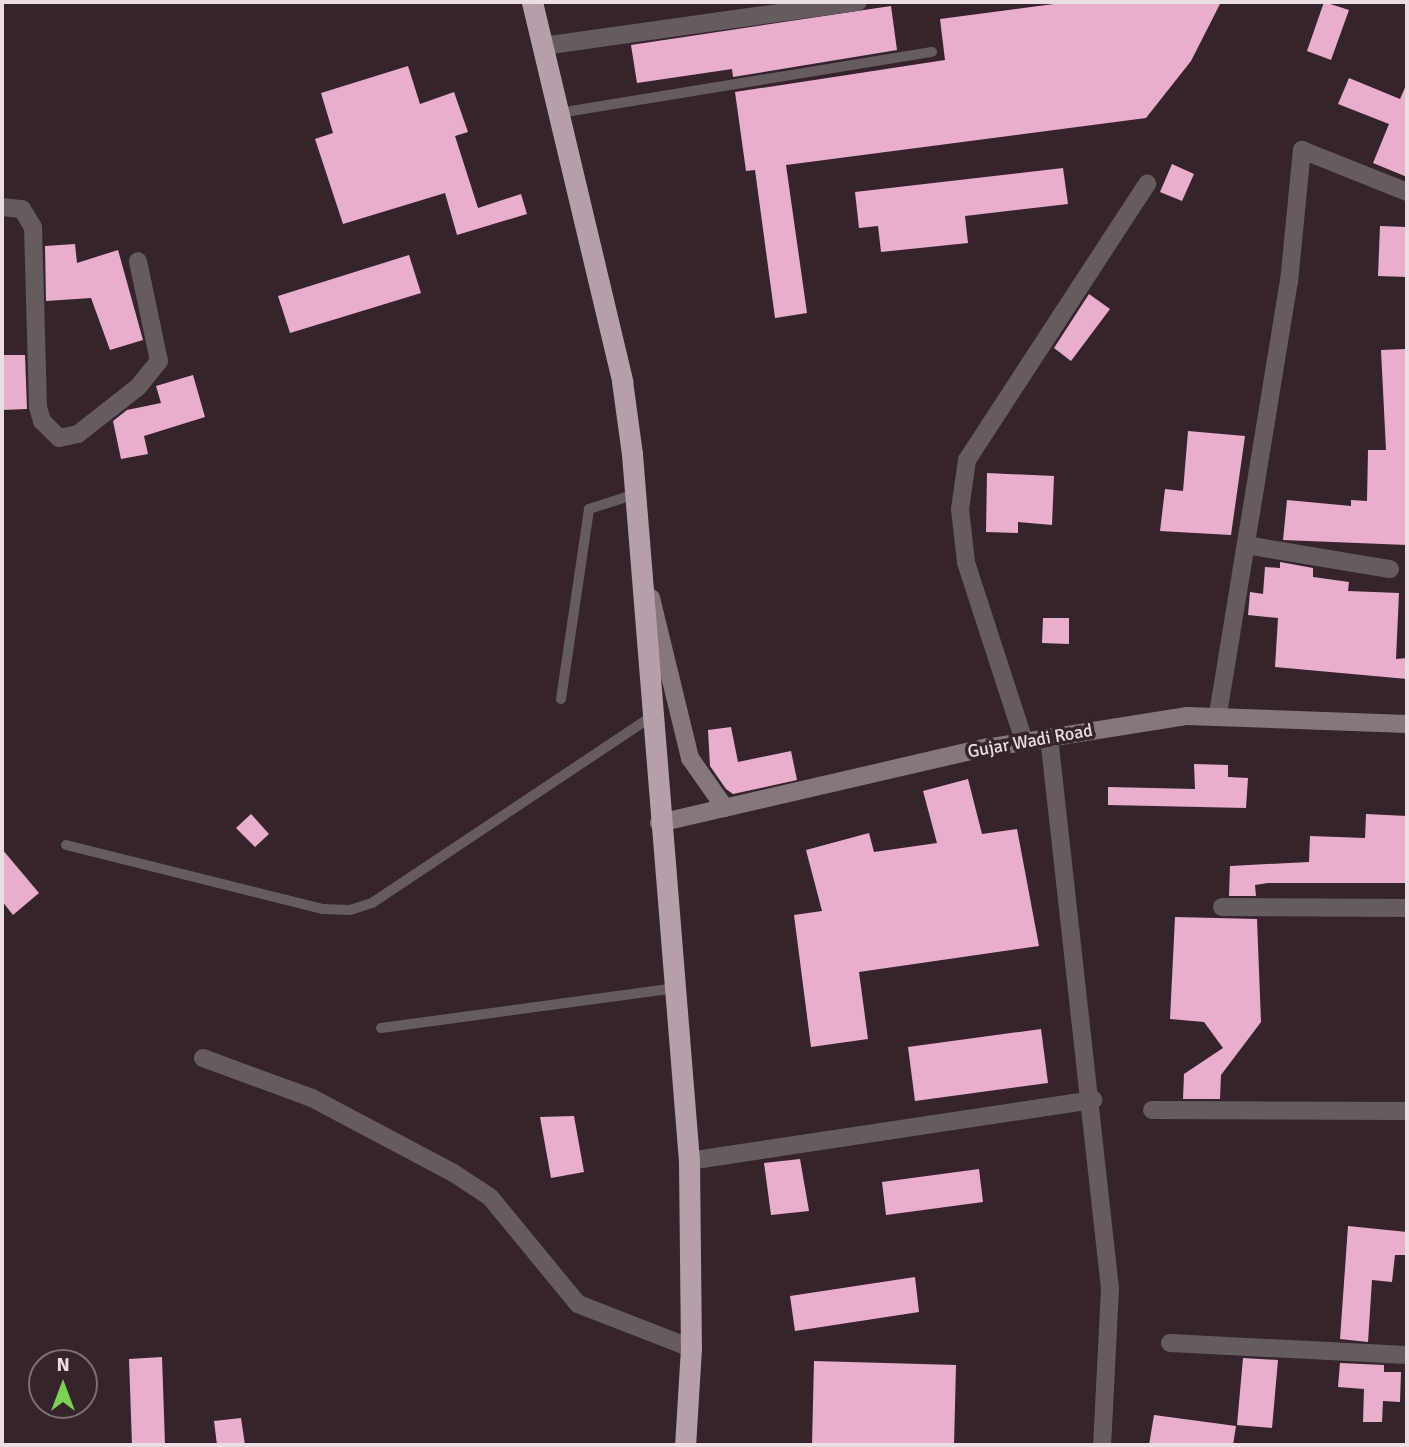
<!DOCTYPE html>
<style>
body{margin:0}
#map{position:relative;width:1409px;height:1447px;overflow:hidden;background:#36242d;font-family:Signika,sans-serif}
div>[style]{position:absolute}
.building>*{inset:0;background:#eaaecd}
.lane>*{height:10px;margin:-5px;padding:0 5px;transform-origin:5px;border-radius:5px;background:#655c60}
.street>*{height:18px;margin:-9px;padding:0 9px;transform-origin:9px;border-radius:9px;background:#655c60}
.secondary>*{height:18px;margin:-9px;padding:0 9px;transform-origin:9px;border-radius:9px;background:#86777e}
.highway>*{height:21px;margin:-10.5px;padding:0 10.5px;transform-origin:10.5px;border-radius:10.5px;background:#b69fab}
span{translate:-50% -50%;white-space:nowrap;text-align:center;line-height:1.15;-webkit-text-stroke:7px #36242d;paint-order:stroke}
.street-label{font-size:18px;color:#eadee3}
.frame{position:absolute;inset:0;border:4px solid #eadee3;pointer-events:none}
.north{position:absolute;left:28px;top:1349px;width:70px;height:70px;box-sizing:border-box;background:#36242d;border:2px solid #7e6e76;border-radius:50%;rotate:0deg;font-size:19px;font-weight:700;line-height:28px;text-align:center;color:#eadee3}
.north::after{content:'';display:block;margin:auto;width:24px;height:32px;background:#7cd155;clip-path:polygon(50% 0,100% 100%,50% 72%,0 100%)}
</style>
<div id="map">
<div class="building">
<div style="clip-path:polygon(1069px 2px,1221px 2px,1191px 61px,1146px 118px,786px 165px,807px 313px,775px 318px,755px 170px,746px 171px,735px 92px,945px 60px,940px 19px)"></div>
<div style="clip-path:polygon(1324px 2px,1349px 10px,1331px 60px,1307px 51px)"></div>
<div style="clip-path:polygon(891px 6px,897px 50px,733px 77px,732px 69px,637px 83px,631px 45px)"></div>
<div style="clip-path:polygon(408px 66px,420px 104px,454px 92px,468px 132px,455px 136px,478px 208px,521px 194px,527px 214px,457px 235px,445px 193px,343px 224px,315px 139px,333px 133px,321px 93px)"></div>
<div style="clip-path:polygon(1349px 78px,1400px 99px,1407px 83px,1407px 177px,1373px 163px,1389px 124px,1338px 104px)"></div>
<div style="clip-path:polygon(1172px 164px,1194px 174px,1182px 201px,1160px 192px)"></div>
<div style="clip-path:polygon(1063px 168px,1068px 204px,965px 216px,968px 243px,881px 252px,878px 226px,859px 228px,855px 192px)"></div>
<div style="clip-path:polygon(1380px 226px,1407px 227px,1407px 277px,1378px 276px)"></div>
<div style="clip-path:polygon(75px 244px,77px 263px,118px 250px,143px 340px,110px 350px,91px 298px,46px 301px,45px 246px)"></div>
<div style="clip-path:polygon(409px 255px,421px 293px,290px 333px,278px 296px)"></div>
<div style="clip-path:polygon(1089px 294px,1110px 309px,1071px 361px,1054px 348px)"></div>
<div style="clip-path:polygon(1407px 349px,1407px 545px,1283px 540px,1287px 500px,1351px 506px,1351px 500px,1367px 501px,1368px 450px,1386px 450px,1381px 350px)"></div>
<div style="clip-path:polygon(2px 355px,25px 355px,27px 409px,2px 410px)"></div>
<div style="clip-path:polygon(193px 375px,205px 417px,144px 436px,148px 454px,121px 459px,113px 421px,127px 410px,161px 403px,156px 386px)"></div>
<div style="clip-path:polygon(1188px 431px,1245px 436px,1231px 535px,1160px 531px,1165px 489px,1183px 491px)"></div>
<div style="clip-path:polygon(987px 473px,1054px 476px,1052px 525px,1018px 522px,1018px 533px,986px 532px)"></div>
<div style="clip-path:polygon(1280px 562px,1313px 568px,1313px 577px,1349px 582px,1348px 591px,1399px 593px,1396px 659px,1407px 658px,1407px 679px,1275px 667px,1278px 618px,1248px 615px,1250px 592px,1263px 594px,1265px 567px,1280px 568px)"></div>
<div style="clip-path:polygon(1043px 618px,1069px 618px,1069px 644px,1042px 643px)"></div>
<div style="clip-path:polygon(731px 727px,738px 762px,791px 751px,797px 780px,733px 794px,726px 789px,710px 766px,708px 730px)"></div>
<div style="clip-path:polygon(1194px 764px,1228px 765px,1228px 777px,1248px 778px,1246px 808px,1108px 805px,1108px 787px,1195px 789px)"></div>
<div style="clip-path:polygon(968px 779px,982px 834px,1017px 829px,1039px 946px,859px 972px,868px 1039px,811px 1047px,794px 915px,822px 911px,806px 850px,869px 833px,874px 852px,937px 843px,923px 791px)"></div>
<div style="clip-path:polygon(251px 814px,269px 834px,255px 847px,236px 828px)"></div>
<div style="clip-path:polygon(1366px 814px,1407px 816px,1407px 883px,1268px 883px,1255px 885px,1256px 896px,1229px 896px,1230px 866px,1309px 862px,1310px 836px,1365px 838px)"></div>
<div style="clip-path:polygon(2px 849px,39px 893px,13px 915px,2px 901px)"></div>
<div style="clip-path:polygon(1175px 917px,1257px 919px,1261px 1022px,1221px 1075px,1220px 1099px,1183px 1099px,1184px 1074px,1223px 1048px,1204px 1022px,1170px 1019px)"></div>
<div style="clip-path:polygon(1041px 1029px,1048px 1083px,915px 1101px,908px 1047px)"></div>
<div style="clip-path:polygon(574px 1116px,584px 1172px,551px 1178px,540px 1117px)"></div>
<div style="clip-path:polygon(800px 1159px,809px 1211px,771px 1215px,764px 1163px)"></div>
<div style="clip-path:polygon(979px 1169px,983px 1202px,886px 1215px,882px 1182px)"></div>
<div style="clip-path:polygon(1348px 1226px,1407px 1232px,1407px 1255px,1395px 1255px,1392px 1282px,1372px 1280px,1368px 1342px,1340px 1339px)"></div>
<div style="clip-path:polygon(915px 1277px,919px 1312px,795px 1331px,790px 1296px)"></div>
<div style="clip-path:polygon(162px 1357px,165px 1445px,132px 1445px,129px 1359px)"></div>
<div style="clip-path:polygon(1243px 1358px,1278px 1360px,1272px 1428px,1237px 1425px)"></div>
<div style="clip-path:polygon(814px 1361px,956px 1365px,954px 1445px,812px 1445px)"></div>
<div style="clip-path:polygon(1340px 1363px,1384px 1365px,1384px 1372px,1401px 1372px,1400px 1402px,1383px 1401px,1382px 1422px,1363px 1422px,1364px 1389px,1338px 1387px)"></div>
<div style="clip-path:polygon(1154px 1415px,1236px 1426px,1233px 1445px,1149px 1445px)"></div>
<div style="clip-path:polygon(241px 1418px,245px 1445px,217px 1445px,214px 1421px)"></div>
</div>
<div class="lane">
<div style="left:559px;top:113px;width:378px;rotate:-9.3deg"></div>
<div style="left:561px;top:699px;width:192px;rotate:-81.6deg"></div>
<div style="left:589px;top:509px;width:49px;rotate:-17.7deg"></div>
<div style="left:66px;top:845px;width:265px;rotate:14deg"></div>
<div style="left:323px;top:909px;width:27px;rotate:2deg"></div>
<div style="left:350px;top:910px;width:23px;rotate:-18deg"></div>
<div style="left:372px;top:903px;width:337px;rotate:-33.7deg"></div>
<div style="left:381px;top:1028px;width:298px;rotate:-7.7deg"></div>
</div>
<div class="street">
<div style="left:543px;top:46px;width:318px;rotate:-8deg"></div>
<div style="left:2px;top:207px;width:20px;rotate:6deg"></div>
<div style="left:22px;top:209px;width:21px;rotate:59deg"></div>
<div style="left:33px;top:227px;width:180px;rotate:88.4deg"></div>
<div style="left:38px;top:407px;width:15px;rotate:74deg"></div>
<div style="left:42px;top:421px;width:24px;rotate:45deg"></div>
<div style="left:59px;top:438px;width:19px;rotate:-12deg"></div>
<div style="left:78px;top:434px;width:76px;rotate:-38.1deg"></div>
<div style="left:138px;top:387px;width:33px;rotate:-51deg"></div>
<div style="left:159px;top:361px;width:102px;rotate:-101.9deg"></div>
<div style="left:1246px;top:545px;width:146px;rotate:9.5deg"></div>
<div style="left:1218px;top:714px;width:438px;rotate:-80.7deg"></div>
<div style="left:1289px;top:282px;width:133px;rotate:-84.4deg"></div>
<div style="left:1302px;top:150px;width:113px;rotate:21.8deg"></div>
<div style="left:1049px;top:737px;width:555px;rotate:83.69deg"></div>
<div style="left:1110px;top:1289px;width:156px;rotate:92.9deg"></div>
<div style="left:1024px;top:741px;width:188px;rotate:-108deg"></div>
<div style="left:966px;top:562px;width:53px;rotate:-96.5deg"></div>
<div style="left:960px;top:509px;width:49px;rotate:-81.9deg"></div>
<div style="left:967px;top:460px;width:330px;rotate:-56.9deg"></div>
<div style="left:1222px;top:907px;width:185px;rotate:0.3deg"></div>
<div style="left:203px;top:1058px;width:116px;rotate:20.2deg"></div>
<div style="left:312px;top:1098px;width:158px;rotate:27.9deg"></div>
<div style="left:452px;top:1172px;width:45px;rotate:33.3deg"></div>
<div style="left:490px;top:1197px;width:139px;rotate:50.6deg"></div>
<div style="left:578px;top:1304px;width:121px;rotate:21.3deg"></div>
<div style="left:1152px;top:1110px;width:255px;rotate:0.2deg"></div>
<div style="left:689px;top:1161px;width:409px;rotate:-8.6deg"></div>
<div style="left:1170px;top:1343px;width:237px;rotate:2.9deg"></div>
</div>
<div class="secondary">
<div style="left:651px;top:598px;width:165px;rotate:76.3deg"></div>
<div style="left:690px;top:758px;width:61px;rotate:55deg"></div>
<div style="left:659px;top:823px;width:335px;rotate:-13deg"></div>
<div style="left:985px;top:748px;width:205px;rotate:-9deg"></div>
<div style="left:1187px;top:716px;width:220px;rotate:2.1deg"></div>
</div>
<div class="highway">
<div style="left:532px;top:2px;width:390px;rotate:76.6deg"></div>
<div style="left:622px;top:381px;width:74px;rotate:82.2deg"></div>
<div style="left:632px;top:454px;width:709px;rotate:85.39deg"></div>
<div style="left:689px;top:1161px;width:187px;rotate:89.4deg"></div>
<div style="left:691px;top:1348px;width:97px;rotate:93.5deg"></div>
</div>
<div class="street-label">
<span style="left:1030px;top:741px;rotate:-10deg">Gujar Wadi Road</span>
</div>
<div class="frame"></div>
<div class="north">N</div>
</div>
